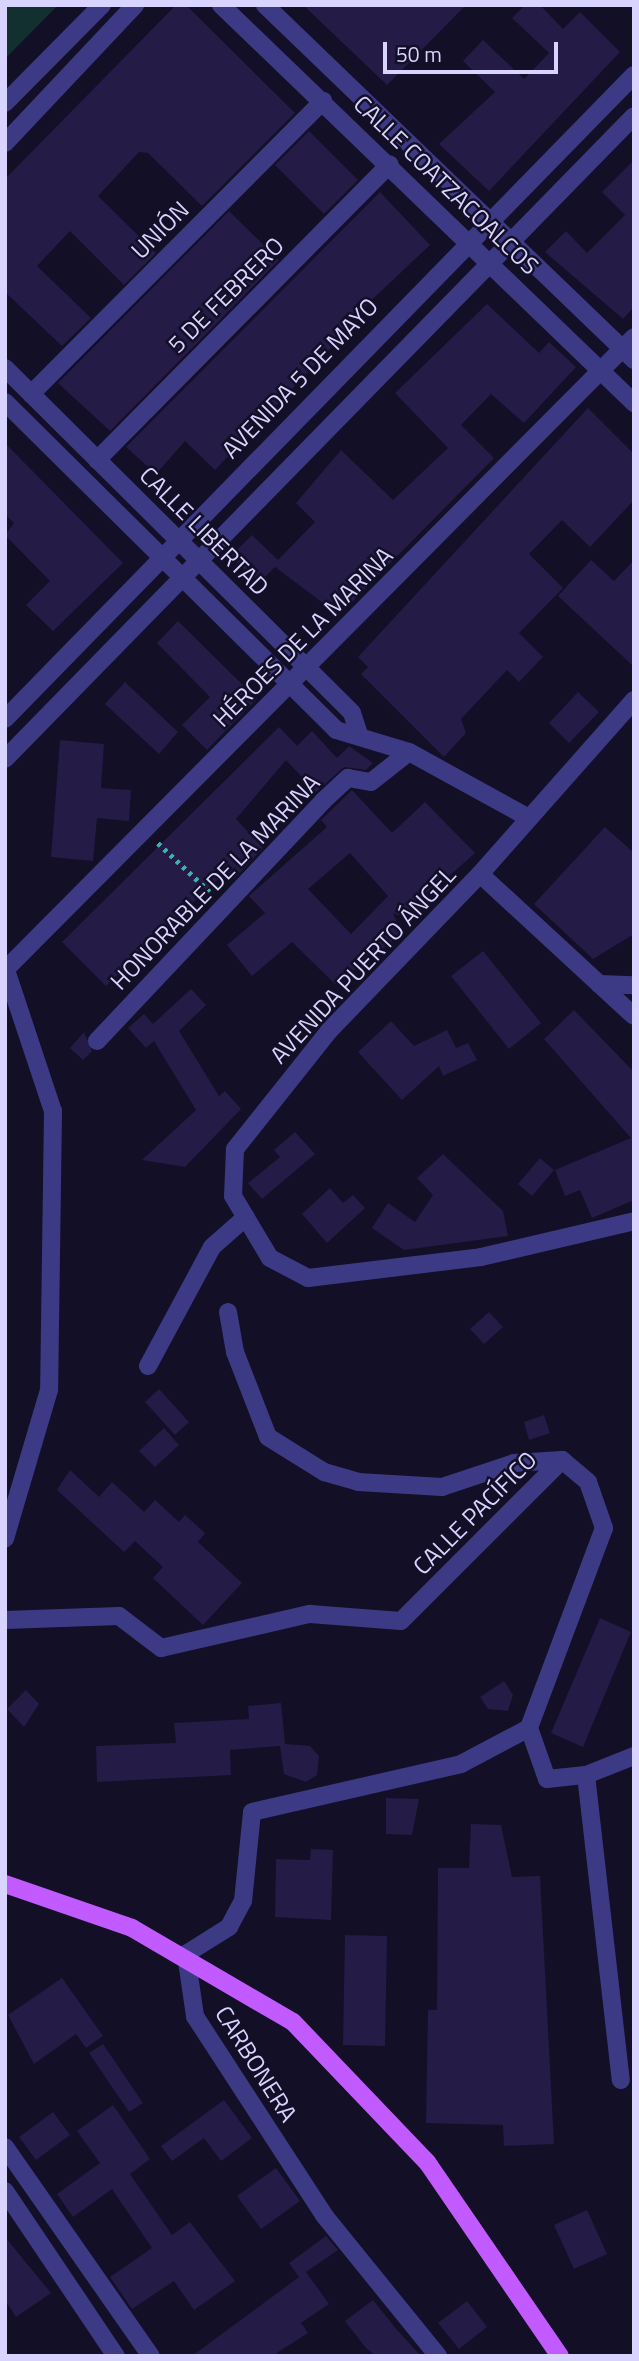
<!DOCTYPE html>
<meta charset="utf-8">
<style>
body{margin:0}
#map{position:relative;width:639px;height:2361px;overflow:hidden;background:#130f26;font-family:"Titillium Web",sans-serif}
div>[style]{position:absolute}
.green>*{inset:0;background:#12302f}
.building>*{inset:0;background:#241b47}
.path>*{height:4.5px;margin-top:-2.25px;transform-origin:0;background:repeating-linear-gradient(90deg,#2fb8b0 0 3.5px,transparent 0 8.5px)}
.minor>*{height:18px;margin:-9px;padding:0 9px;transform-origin:9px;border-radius:9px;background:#3d3a85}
.major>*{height:18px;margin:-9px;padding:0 9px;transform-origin:9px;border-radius:9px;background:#c25bff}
span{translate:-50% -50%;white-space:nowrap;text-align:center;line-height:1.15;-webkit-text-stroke:5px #130f26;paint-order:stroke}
.street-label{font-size:24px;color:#d9d4ff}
.frame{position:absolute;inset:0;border:7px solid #d9d4ff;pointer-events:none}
.scale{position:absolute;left:383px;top:42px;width:175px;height:32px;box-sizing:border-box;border:4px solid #d9d4ff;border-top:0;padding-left:9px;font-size:21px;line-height:24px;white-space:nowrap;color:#d9d4ff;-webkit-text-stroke:5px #130f26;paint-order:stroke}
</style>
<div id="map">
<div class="green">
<div style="clip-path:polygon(5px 5px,58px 5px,5px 59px)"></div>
</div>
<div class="building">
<div style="clip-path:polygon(176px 5px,186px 5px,295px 113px,202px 206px,148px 153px,139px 152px,98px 196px,156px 253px,124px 285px,70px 231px,37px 266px,91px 318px,62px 346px,5px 292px,5px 179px)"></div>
<div style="clip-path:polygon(303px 5px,466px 5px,387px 85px)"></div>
<div style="clip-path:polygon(525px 5px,540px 5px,563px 29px,580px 12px,620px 52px,489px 191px,439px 144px,495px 92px,463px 61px,483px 40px,524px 79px,549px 53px,512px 18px)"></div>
<div style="clip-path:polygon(309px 131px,358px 180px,324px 214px,275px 165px)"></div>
<div style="clip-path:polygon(634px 160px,634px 307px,623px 319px,545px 252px,566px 231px,587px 253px,625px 215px,602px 192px)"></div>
<div style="clip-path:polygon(380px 192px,430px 245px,344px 326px,348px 330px,215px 470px,185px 441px,156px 474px,126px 447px)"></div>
<div style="clip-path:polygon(229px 211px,279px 260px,110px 431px,58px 383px)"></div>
<div style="clip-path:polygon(487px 304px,539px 353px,549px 342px,576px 367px,524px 423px,491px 394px,461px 425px,494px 458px,339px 615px,275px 567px,258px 584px,231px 556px,252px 535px,278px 560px,315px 522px,296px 503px,341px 450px,393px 500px,448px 448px,395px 393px)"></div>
<div style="clip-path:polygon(588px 408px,634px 454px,634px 500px,590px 547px,562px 520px,529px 554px,563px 588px,519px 633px,543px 657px,519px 682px,507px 670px,461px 719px,466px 733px,444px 757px,361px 674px,368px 667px,358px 657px)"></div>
<div style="clip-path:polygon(5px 443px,123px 563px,53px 631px,26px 605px,50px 581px,5px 535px,14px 523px,5px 514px)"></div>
<div style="clip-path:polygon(591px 560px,614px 581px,634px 560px,634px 667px,558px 596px)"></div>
<div style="clip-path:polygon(178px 621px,257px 699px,207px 750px,182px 725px,210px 697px,157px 643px)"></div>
<div style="clip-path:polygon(125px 682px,178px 732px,159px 754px,105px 704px)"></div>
<div style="clip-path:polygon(578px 692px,599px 712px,569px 743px,549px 723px)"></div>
<div style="clip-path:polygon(279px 727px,297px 746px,312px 731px,337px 758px,349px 746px,373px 763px,366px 770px,344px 767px,316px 792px,286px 760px,236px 819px,263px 848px,234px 879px,227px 872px,209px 887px,106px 986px,62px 942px)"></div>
<div style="clip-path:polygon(60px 740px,104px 744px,101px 788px,131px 790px,129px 821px,97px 818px,93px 861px,51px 857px)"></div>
<div style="clip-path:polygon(evenodd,352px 790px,392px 833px,425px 802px,475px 853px,403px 917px,393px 913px,402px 934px,335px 984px,292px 942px,252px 976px,227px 945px,265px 913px,249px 896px,327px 827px,321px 820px,352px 790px,350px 853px,388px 896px,351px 934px,308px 889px,350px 853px)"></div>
<div style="clip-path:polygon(605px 827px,634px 853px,634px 934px,593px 959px,534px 904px)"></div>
<div style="clip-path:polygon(483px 951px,541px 1023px,509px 1049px,451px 976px)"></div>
<div style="clip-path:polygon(191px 989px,206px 1005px,179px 1031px,219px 1096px,225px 1091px,241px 1109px,185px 1167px,142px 1160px,196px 1110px,154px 1041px,146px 1048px,128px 1028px,144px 1014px,153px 1024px)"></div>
<div style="clip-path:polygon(574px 1010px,634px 1072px,634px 1200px,592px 1218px,580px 1190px,565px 1196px,555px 1170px,631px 1138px,544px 1039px)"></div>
<div style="clip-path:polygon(391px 1021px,414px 1046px,447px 1030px,456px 1048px,468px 1043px,477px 1060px,443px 1076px,439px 1066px,402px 1100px,358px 1052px)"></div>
<div style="clip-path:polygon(84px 1032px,92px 1051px,83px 1060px,70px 1048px)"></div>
<div style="clip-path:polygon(295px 1132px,315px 1154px,262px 1199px,248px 1183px,280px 1157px,274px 1150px)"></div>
<div style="clip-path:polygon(443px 1154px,503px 1211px,508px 1236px,404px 1250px,372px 1228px,388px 1203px,415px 1222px,433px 1195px,417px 1178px)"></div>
<div style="clip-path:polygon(540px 1158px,554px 1170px,532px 1196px,518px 1184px)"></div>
<div style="clip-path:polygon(330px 1188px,343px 1203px,353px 1195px,365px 1208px,327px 1243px,302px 1214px)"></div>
<div style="clip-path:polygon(489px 1312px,503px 1327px,484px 1344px,470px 1329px)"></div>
<div style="clip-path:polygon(159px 1389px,189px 1422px,175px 1435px,145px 1402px)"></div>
<div style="clip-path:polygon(544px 1415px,550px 1433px,529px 1440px,524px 1422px)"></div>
<div style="clip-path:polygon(164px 1428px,179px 1445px,155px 1467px,139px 1451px)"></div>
<div style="clip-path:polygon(70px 1470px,99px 1497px,112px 1482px,144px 1512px,155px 1500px,179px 1522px,185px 1515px,205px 1533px,198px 1542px,242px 1583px,203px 1625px,153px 1578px,163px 1567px,135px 1541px,124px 1552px,57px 1490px)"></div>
<div style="clip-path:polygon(600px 1618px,631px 1632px,583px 1747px,551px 1733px)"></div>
<div style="clip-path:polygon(504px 1681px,513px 1695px,508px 1711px,488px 1709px,480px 1697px)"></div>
<div style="clip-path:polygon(26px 1690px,39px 1704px,24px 1727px,7px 1709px)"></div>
<div style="clip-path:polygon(281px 1703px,285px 1744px,310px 1746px,319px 1756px,317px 1775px,306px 1782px,284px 1774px,280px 1746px,230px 1750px,231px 1775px,97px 1782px,96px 1746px,176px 1743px,174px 1723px,249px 1719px,248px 1706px)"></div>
<div style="clip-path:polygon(386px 1798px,419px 1799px,412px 1835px,386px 1834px)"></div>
<div style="clip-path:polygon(471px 1824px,501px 1825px,512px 1877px,540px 1876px,554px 2144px,504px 2146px,503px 2125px,426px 2123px,428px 2010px,437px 2010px,438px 1868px,469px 1868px)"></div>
<div style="clip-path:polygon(311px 1849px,333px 1850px,331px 1920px,275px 1917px,276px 1859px,310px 1860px)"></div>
<div style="clip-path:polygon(345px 1935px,387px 1936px,385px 2046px,343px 2045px)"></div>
<div style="clip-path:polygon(62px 1978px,103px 2036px,86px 2048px,76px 2034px,34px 2064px,8px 2015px)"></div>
<div style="clip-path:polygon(103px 2044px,143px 2103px,129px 2112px,89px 2053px)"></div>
<div style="clip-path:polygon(224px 2100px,252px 2138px,221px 2161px,204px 2138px,172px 2161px,161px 2146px)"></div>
<div style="clip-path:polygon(113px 2105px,150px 2159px,130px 2174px,172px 2235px,190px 2222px,235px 2281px,194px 2310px,174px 2281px,132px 2309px,110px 2277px,152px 2248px,112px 2189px,73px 2217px,57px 2194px,100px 2163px,77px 2131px)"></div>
<div style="clip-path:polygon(53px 2112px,70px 2135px,36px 2160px,19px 2137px)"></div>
<div style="clip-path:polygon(276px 2168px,300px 2201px,261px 2229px,237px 2196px)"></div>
<div style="clip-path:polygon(587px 2210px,607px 2254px,574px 2269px,554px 2225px)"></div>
<div style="clip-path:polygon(326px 2236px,338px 2250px,306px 2272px,329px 2304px,301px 2323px,308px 2333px,272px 2356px,192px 2356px,299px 2277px,289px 2263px)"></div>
<div style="clip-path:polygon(5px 2237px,51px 2293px,16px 2317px,5px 2300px)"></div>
<div style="clip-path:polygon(373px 2300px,397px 2330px,421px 2356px,376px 2356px,366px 2348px,345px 2321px)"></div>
<div style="clip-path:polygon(467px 2301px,487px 2327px,459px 2349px,438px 2323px)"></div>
</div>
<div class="path">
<div style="left:158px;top:843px;width:71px;rotate:43.3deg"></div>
</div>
<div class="minor">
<div style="left:221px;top:5px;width:574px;rotate:43.94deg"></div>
<div style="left:265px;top:5px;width:512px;rotate:43.89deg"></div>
<div style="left:5px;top:103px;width:138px;rotate:-45.3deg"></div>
<div style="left:5px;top:143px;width:190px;rotate:-46.7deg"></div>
<div style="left:5px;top:368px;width:489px;rotate:44.8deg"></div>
<div style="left:352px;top:713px;width:23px;rotate:72deg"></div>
<div style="left:31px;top:394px;width:414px;rotate:-45.1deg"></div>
<div style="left:5px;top:402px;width:466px;rotate:44.7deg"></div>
<div style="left:336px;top:730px;width:76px;rotate:16.8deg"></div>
<div style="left:409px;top:752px;width:135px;rotate:28.8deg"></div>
<div style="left:97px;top:460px;width:416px;rotate:-45.3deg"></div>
<div style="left:634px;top:700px;width:232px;rotate:131.5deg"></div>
<div style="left:480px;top:874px;width:218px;rotate:133.9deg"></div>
<div style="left:329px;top:1031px;width:151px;rotate:128.5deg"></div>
<div style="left:235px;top:1149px;width:47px;rotate:92.4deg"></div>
<div style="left:233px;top:1196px;width:72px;rotate:59.2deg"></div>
<div style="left:270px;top:1258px;width:43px;rotate:27.8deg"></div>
<div style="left:308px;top:1278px;width:174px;rotate:-6.9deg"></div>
<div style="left:481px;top:1257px;width:157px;rotate:-13.2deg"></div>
<div style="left:5px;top:719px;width:900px;rotate:-45.68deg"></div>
<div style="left:5px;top:759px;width:899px;rotate:-45.63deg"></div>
<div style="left:480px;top:874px;width:209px;rotate:42.7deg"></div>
<div style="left:5px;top:967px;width:152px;rotate:71.6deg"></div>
<div style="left:53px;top:1111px;width:279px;rotate:90.8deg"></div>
<div style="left:49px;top:1390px;width:155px;rotate:106.5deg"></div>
<div style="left:5px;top:970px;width:892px;rotate:-45.18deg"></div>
<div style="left:599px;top:984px;width:35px;rotate:2deg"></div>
<div style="left:97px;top:1041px;width:330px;rotate:-46.7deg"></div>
<div style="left:323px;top:801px;width:34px;rotate:-43deg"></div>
<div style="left:348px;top:778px;width:23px;rotate:10deg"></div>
<div style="left:371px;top:782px;width:48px;rotate:-38.3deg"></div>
<div style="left:228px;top:1312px;width:41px;rotate:80.1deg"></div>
<div style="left:235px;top:1352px;width:91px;rotate:68.8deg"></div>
<div style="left:268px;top:1437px;width:66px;rotate:32deg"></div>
<div style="left:324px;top:1472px;width:35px;rotate:16deg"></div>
<div style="left:358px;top:1482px;width:84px;rotate:3.4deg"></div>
<div style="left:442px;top:1487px;width:76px;rotate:-18.4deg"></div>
<div style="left:514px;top:1463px;width:48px;rotate:-3.6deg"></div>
<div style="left:148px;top:1366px;width:135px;rotate:-61.7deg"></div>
<div style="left:212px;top:1247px;width:45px;rotate:-41.4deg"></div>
<div style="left:5px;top:1620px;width:114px;rotate:-2deg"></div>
<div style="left:119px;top:1616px;width:53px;rotate:37.3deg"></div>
<div style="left:161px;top:1648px;width:153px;rotate:-12.9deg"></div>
<div style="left:310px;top:1614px;width:91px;rotate:4.4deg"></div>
<div style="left:401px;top:1621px;width:228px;rotate:-45deg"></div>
<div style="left:562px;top:1460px;width:34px;rotate:40deg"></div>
<div style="left:588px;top:1482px;width:49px;rotate:70.8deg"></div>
<div style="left:604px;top:1528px;width:214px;rotate:110.6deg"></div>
<div style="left:529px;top:1728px;width:54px;rotate:70.6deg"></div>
<div style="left:547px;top:1779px;width:39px;rotate:-6deg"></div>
<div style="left:586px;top:1775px;width:52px;rotate:-21.6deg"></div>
<div style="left:586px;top:1775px;width:307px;rotate:83.5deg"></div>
<div style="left:5px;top:2147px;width:255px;rotate:55.1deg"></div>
<div style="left:5px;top:2191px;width:199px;rotate:56.1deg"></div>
<div style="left:438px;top:2356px;width:181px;rotate:-129deg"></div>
<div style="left:324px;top:2215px;width:237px;rotate:-123deg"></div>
<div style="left:195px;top:2016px;width:63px;rotate:-98.3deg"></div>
<div style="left:186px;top:1954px;width:51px;rotate:-32.1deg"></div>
<div style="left:229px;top:1927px;width:30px;rotate:-62deg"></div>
<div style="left:243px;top:1901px;width:89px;rotate:-84.2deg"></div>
<div style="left:252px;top:1812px;width:214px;rotate:-12.9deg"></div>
<div style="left:461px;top:1764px;width:77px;rotate:-27.9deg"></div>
</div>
<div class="major">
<div style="left:5px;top:1884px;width:134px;rotate:19.1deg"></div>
<div style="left:132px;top:1928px;width:186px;rotate:30.3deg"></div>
<div style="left:293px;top:2022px;width:194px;rotate:46.3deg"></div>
<div style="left:427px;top:2162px;width:235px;rotate:55.6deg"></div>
</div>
<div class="street-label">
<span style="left:446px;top:185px;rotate:44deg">CALLE COATZACOALCOS</span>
<span style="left:160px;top:230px;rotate:-45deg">UNIÓN</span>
<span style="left:226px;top:295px;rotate:-45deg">5 DE FEBRERO</span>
<span style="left:300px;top:378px;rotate:-46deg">AVENIDA 5 DE MAYO</span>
<span style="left:204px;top:531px;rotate:45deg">CALLE LIBERTAD</span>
<span style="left:303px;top:637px;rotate:-45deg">HÉROES DE LA MARINA</span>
<span style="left:215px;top:882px;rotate:-46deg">HONORABLE DE LA MARINA</span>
<span style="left:363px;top:965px;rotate:-47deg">AVENIDA PUERTO ÁNGEL</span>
<span style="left:475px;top:1513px;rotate:-45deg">CALLE PACÍFICO</span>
<span style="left:256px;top:2064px;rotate:58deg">CARBONERA</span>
</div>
<div class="frame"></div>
<div class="scale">50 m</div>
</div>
